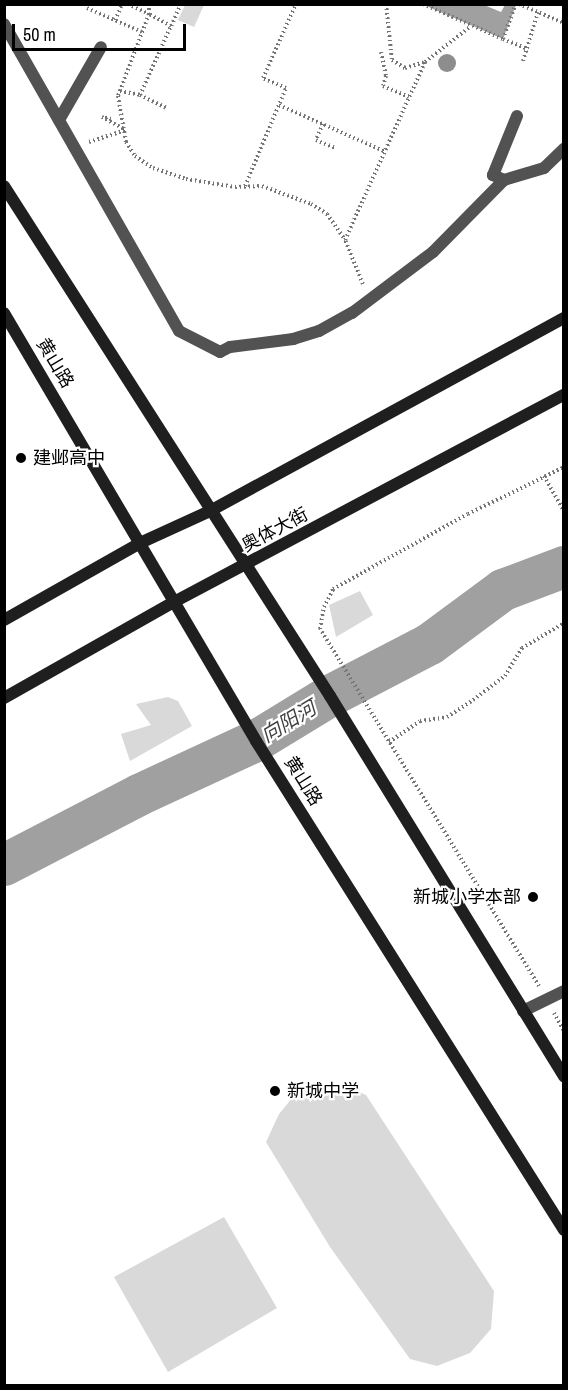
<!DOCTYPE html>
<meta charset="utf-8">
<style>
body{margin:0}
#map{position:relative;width:568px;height:1390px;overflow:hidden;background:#fff;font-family:"Archivo Narrow","Noto Sans SC",sans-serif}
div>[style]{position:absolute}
.green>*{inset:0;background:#d9d9d9}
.water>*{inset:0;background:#a0a0a0}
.river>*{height:42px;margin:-21px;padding:0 21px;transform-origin:21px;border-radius:21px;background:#a0a0a0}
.path>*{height:4px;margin-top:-2px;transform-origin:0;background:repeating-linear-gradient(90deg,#747474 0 1.5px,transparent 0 4.5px)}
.minor>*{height:12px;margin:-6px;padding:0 6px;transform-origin:6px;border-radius:6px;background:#525252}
.secondary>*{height:12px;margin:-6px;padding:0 6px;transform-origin:6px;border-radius:6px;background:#1f1f1f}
.trees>*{width:18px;height:18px;margin:-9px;border-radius:50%;background:#8d8d8d}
.dots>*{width:16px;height:16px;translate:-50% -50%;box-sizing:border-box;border:3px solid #fff;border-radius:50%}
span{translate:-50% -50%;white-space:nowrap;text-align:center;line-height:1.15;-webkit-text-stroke:4.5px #fff;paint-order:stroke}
.street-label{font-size:18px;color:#000}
.poi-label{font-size:18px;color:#000}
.left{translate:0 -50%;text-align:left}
.right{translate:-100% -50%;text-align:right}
.water-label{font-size:20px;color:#414141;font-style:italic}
.frame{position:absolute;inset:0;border:6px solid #000;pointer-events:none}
.scale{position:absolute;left:12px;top:24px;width:174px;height:27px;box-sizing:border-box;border:3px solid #000;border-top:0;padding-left:8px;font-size:18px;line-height:21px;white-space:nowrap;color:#000;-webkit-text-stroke:4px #fff;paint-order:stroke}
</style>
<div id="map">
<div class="green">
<div style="clip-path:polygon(185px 5px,204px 5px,194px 27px,178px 20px)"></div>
<div style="clip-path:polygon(360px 591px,373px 615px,336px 637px,329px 605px)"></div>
<div style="clip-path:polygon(168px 697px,178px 701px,192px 726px,130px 761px,121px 734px,151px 725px,136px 704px)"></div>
<div style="clip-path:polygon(338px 1084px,366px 1095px,494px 1291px,491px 1329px,470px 1353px,437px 1366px,410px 1359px,330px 1247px,266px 1142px,279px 1114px,293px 1097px,312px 1088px)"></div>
<div style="clip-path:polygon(224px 1217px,277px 1308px,168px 1372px,114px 1277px)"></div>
</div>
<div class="water">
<div style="clip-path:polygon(424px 5px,484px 5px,501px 12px,505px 5px,516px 5px,503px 39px)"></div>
</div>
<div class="river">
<div style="left:4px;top:865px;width:152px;rotate:-27.4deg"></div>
<div style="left:139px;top:795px;width:129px;rotate:-24.8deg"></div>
<div style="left:256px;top:741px;width:87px;rotate:-31.3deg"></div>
<div style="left:330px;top:696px;width:113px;rotate:-27.5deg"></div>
<div style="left:430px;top:644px;width:91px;rotate:-36.5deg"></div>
<div style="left:503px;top:590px;width:65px;rotate:-20.7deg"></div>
</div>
<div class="path">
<div style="left:89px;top:4px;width:4px;rotate:117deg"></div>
<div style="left:87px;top:8px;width:60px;rotate:23.6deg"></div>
<div style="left:128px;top:4px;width:23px;rotate:25deg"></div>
<div style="left:149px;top:14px;width:10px;rotate:-90deg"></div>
<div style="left:181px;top:4px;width:24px;rotate:114deg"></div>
<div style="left:171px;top:26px;width:25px;rotate:-151deg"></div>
<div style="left:149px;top:14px;width:88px;rotate:110.7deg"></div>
<div style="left:118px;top:96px;width:47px;rotate:80.1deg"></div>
<div style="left:126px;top:142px;width:17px;rotate:57deg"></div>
<div style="left:135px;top:156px;width:22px;rotate:34deg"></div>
<div style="left:153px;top:168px;width:35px;rotate:18deg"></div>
<div style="left:186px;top:179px;width:50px;rotate:9.3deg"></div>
<div style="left:235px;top:187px;width:27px;rotate:-2deg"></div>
<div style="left:262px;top:186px;width:52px;rotate:20.2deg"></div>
<div style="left:311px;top:204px;width:19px;rotate:32deg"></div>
<div style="left:327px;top:214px;width:32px;rotate:55deg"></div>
<div style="left:386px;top:4px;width:56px;rotate:83.9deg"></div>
<div style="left:392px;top:60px;width:15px;rotate:32deg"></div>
<div style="left:405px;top:68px;width:21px;rotate:-17deg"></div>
<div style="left:425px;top:62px;width:58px;rotate:-38deg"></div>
<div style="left:423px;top:4px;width:87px;rotate:23.6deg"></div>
<div style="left:503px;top:39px;width:37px;rotate:-70deg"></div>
<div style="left:519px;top:4px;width:49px;rotate:22.9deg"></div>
<div style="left:115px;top:20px;width:17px;rotate:-66deg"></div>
<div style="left:503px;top:39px;width:27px;rotate:22deg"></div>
<div style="left:381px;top:52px;width:25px;rotate:78deg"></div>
<div style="left:386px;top:76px;width:10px;rotate:107deg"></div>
<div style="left:383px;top:86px;width:28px;rotate:23deg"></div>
<div style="left:523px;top:61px;width:51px;rotate:-73deg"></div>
<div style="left:120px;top:91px;width:20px;rotate:11deg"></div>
<div style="left:140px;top:95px;width:76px;rotate:-65.8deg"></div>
<div style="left:140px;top:95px;width:30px;rotate:26deg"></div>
<div style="left:279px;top:105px;width:115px;rotate:23.7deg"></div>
<div style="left:111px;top:119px;width:9px;rotate:-167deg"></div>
<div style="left:102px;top:117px;width:25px;rotate:29deg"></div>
<div style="left:323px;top:124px;width:17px;rotate:114deg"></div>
<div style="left:316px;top:140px;width:21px;rotate:23deg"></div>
<div style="left:89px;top:142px;width:38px;rotate:-18deg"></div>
<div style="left:245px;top:186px;width:106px;rotate:-67.3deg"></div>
<div style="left:286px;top:88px;width:25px;rotate:-157deg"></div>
<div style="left:263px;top:78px;width:81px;rotate:-66deg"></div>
<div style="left:363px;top:284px;width:48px;rotate:-112.2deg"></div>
<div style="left:345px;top:240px;width:195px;rotate:-65.8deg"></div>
<div style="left:544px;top:476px;width:40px;rotate:60.3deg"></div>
<div style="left:389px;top:742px;width:37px;rotate:-34deg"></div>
<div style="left:420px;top:721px;width:27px;rotate:-8deg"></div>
<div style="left:447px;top:717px;width:31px;rotate:-33deg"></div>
<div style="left:473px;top:700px;width:40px;rotate:-37deg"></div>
<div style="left:505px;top:676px;width:33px;rotate:-59deg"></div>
<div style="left:522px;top:648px;width:49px;rotate:-30.8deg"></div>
<div style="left:539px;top:986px;width:419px;rotate:-121.5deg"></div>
<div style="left:320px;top:629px;width:22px;rotate:-80deg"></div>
<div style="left:324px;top:607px;width:20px;rotate:-63deg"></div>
<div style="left:333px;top:589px;width:154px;rotate:-29.1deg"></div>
<div style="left:468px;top:514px;width:107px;rotate:-26.1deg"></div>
<div style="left:554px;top:1013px;width:21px;rotate:61deg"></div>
</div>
<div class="minor">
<div style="left:4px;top:24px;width:353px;rotate:60.3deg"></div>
<div style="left:179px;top:331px;width:46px;rotate:27.1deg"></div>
<div style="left:220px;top:352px;width:11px;rotate:-27deg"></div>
<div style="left:230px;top:347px;width:64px;rotate:-7.2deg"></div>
<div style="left:293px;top:339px;width:27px;rotate:-17deg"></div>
<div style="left:319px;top:331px;width:38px;rotate:-29deg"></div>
<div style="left:352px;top:313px;width:101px;rotate:-37deg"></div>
<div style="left:433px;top:252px;width:101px;rotate:-45.4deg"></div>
<div style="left:517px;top:116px;width:64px;rotate:112.1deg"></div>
<div style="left:493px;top:175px;width:12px;rotate:24deg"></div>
<div style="left:504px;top:180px;width:42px;rotate:-16.7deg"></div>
<div style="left:544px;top:168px;width:28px;rotate:-44deg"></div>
<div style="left:59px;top:120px;width:84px;rotate:-60.1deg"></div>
<div style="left:523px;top:1011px;width:46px;rotate:-26deg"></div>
</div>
<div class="secondary">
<div style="left:4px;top:186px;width:605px;rotate:57.41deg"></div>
<div style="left:330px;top:696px;width:447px;rotate:58.4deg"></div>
<div style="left:4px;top:313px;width:497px;rotate:59.5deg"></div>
<div style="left:256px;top:741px;width:578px;rotate:57.79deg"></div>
<div style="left:4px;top:620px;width:156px;rotate:-29.5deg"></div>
<div style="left:140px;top:543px;width:77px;rotate:-24.6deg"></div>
<div style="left:210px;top:511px;width:403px;rotate:-28.6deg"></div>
<div style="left:4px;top:698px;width:195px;rotate:-29.5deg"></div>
<div style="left:174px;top:602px;width:442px;rotate:-28deg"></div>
</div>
<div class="trees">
<div style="left:447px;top:63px"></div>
</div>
<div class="dots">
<div style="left:21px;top:458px;background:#000"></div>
<div style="left:533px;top:897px;background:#000"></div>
<div style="left:275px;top:1091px;background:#000"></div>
</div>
<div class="street-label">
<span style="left:55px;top:363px;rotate:59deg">黄山路</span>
<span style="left:275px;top:530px;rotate:-28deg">奥体大街</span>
<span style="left:303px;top:781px;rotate:58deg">黄山路</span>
</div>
<div class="poi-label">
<span class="left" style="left:33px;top:458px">建邺高中</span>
<span class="right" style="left:521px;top:897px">新城小学本部</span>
<span class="left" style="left:287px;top:1091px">新城中学</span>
</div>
<div class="water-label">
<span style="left:288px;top:721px;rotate:-31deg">向阳河</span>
</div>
<div class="frame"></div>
<div class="scale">50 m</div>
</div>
